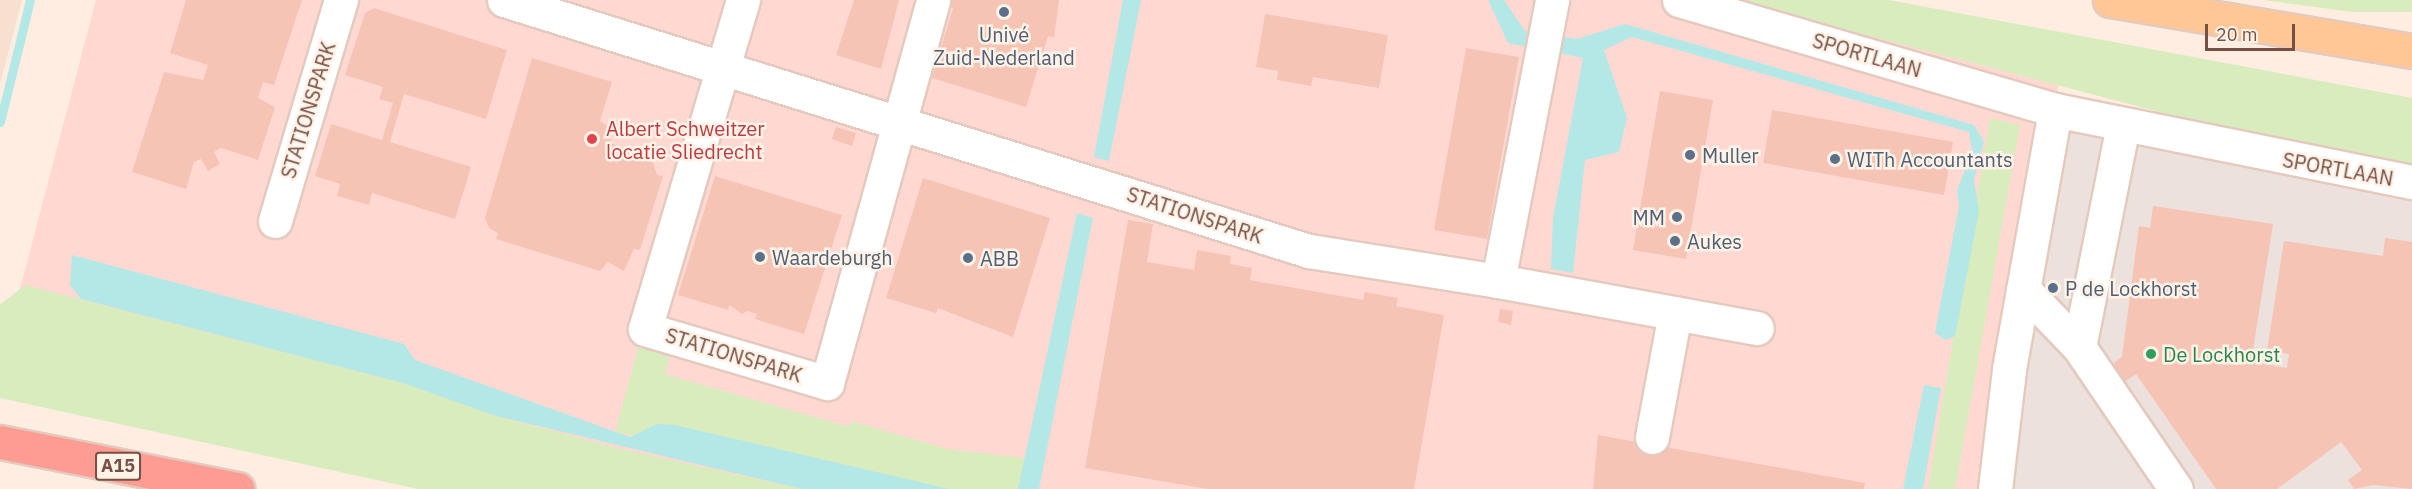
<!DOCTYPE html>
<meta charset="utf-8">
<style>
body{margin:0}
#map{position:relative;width:2412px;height:489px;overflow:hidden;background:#feede0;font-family:"IBM Plex Sans",sans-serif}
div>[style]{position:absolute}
.residential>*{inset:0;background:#f8e0d1}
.commercial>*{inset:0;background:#ffd8d2}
.industrial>*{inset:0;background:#ece1dc}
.green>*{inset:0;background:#d8ecbe}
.water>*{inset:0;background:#b3e8e7}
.stream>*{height:9px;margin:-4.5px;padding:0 4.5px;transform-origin:4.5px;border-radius:4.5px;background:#b3e8e7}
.building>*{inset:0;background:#f5c4b5}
.roads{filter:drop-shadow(2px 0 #e4cabe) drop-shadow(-2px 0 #e4cabe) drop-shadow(0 2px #e4cabe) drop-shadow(0 -2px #e4cabe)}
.minor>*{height:33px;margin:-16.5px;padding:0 16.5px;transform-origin:16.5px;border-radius:16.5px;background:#fff}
.major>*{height:33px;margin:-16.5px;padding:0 16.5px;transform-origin:16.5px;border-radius:16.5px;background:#ffc795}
.highway>*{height:33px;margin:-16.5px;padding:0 16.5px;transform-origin:16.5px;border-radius:16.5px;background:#fd9c92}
.dots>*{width:16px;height:16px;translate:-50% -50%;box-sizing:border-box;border:3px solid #fff2e7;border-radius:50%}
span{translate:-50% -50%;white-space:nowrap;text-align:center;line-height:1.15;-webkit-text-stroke:5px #fff2e7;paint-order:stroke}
.shield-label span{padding:2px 4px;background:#fff2e7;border:2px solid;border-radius:4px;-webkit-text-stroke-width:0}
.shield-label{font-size:18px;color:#764f46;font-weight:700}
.service-label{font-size:20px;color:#4e5e75}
.left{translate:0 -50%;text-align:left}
.right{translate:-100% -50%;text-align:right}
.street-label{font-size:20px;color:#764f46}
.health-label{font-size:20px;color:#be3a42}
.leisure-label{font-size:20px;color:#27864d}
.scale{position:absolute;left:2205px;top:24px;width:90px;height:27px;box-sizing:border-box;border:3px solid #764f46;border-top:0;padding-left:8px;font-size:18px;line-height:21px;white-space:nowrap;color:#764f46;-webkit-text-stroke:4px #fff2e7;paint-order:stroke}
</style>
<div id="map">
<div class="residential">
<div style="clip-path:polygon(0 0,22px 0,0 84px)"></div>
</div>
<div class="commercial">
<div style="clip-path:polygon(96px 0,1773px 0,2060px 76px,1991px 489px,728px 489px,10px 327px)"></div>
</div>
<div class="industrial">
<div style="clip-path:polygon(2055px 110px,2412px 174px,2412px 489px,1991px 489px)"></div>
</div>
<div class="green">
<div style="clip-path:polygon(1733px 0,1889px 0,2412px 98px,2412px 169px,2293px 147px)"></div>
<div style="clip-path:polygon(2264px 0,2412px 0,2412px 12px,2352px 12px)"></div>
<div style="clip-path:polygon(1990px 118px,2020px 125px,1955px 489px,1928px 489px)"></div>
<div style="clip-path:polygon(25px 285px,403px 383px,496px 416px,617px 448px,802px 489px,418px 489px,0 398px,0 305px)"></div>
<div style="clip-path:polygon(639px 345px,670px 355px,665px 374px,849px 427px,851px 421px,947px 449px,1032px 459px,1026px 489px,885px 489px,615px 432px)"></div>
</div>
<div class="water">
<div style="clip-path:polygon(1123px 0,1141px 0,1109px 161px,1094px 157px)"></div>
<div style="clip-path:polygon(1488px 0,1504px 0,1525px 31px,1577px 39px,1625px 24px,1974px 125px,1984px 142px,1974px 180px,1979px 211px,1955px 336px,1946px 340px,1935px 333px,1959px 206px,1957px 191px,1972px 150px,1969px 132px,1632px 37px,1604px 50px,1627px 118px,1619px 152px,1585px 160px,1573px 273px,1551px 269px,1553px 218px,1583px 58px,1508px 43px)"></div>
<div style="clip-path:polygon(1077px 213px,1093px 218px,1039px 489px,1018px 489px)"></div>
<div style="clip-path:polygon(72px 255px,404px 344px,415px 360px,630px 437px,657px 424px,675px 425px,949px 489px,802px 489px,496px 416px,403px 383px,81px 299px,70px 285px)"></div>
<div style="clip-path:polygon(1924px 385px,1941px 388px,1923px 489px,1903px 489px)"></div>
</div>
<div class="stream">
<div style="left:0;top:122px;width:126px;rotate:-76.2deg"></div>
</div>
<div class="building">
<div style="clip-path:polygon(186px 0,302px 0,274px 85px,263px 82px,258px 98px,275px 107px,258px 160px,221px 148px,214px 152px,220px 164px,208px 171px,201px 159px,194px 162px,186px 189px,132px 172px,164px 72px,203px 80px,208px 65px,170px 53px)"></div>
<div style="clip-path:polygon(854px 0,899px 0,881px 69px,836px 55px)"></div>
<div style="clip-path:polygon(949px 0,1059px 0,1054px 38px,1048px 36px,1026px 107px,932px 78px,953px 8px,947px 7px)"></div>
<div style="clip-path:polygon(374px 8px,507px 50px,486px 119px,404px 94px,390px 142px,471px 167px,455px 219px,372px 193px,369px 205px,337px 196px,340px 184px,315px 176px,331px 124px,382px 140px,393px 103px,379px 99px,383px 87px,345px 75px,365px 13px)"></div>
<div style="clip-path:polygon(1265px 14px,1388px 35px,1379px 88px,1313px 77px,1311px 86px,1277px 80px,1278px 71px,1256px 67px)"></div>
<div style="clip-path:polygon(1466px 48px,1519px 57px,1487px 239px,1434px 230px)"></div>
<div style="clip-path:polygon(532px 58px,612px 82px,600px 121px,608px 126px,612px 144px,651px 157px,657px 175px,663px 176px,640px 250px,634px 249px,624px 271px,608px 262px,600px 271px,496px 239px,498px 233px,489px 228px,485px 218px)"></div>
<div style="clip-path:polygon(1660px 91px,1713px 100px,1686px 259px,1633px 250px)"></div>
<div style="clip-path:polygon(1772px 110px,1953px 142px,1944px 195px,1763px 163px)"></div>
<div style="clip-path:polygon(836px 127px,856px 133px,852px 146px,832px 139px)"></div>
<div style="clip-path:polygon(715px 176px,842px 215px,804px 334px,755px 319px,757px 314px,747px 311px,742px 314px,729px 305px,728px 310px,678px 295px)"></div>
<div style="clip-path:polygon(923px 178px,1050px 218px,1013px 337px,938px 308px,936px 313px,886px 298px)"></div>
<div style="clip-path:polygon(2153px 206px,2273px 224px,2251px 362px,2287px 368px,2289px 354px,2267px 351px,2284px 241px,2383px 256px,2385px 238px,2412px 242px,2412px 489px,2373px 485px,2354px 489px,2348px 480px,2362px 470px,2341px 442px,2277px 489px,2216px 489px,2136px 374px,2120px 385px,2107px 368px,2122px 357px,2139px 226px,2150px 228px)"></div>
<div style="clip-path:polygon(1128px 220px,1153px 224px,1147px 262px,1194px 270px,1197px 250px,1231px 256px,1230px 264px,1252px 268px,1250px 280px,1363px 300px,1365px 292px,1398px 298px,1396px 306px,1444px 315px,1414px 489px,1208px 489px,1085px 468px)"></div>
<div style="clip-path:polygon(1500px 309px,1513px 311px,1511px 325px,1498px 322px)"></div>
<div style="clip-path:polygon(1598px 435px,1865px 483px,1864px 489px,1593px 489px)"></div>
</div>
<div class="roads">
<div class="minor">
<div style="left:504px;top:0;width:843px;rotate:17.32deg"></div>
<div style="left:1309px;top:251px;width:191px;rotate:9deg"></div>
<div style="left:1498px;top:281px;width:286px;rotate:-79.1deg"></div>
<div style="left:743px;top:0;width:343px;rotate:106.6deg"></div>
<div style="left:645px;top:329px;width:190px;rotate:16.5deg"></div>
<div style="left:827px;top:383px;width:397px;rotate:-74.5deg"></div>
<div style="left:1679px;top:0;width:392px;rotate:16.3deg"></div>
<div style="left:2055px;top:110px;width:364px;rotate:11.4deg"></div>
<div style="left:2123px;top:125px;width:226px;rotate:101.2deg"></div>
<div style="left:2079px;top:347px;width:172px;rotate:55.7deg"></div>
<div style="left:275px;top:221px;width:231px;rotate:-73.4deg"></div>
<div style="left:1498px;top:281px;width:263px;rotate:10.3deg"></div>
<div style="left:2023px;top:289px;width:81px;rotate:46deg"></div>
<div style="left:1652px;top:437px;width:126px;rotate:-79.5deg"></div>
<div style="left:1995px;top:489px;width:121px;rotate:-83.3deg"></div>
<div style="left:2009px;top:369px;width:263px;rotate:-79.9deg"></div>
</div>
<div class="major">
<div style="left:2110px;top:0;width:306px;rotate:9.6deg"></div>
</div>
<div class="highway">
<div style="left:0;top:442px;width:242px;rotate:11.2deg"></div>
</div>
</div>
<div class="dots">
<div style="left:1004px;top:12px;background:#5c6f8a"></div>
<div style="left:592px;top:139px;background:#e0444e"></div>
<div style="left:1690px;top:155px;background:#5c6f8a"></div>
<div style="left:1835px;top:159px;background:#5c6f8a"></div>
<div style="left:1677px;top:217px;background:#5c6f8a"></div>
<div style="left:1675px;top:241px;background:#5c6f8a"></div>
<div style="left:760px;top:257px;background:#5c6f8a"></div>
<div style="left:968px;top:258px;background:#5c6f8a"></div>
<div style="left:2053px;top:288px;background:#5c6f8a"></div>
<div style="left:2151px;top:354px;background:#2e9e5b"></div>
</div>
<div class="shield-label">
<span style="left:118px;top:466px">A15</span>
</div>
<div class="service-label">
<span style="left:1004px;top:46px">Univé<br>Zuid-Nederland</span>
<span class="left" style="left:1702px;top:155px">Muller</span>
<span class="left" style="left:1847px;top:159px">WITh Accountants</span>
<span class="right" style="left:1665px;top:217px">MM</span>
<span class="left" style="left:1687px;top:241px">Aukes</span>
<span class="left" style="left:772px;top:257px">Waardeburgh</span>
<span class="left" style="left:980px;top:258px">ABB</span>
<span class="left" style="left:2065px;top:288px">P de Lockhorst</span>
</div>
<div class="street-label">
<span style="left:1867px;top:55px;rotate:16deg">SPORTLAAN</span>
<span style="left:308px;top:110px;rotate:-73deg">STATIONSPARK</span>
<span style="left:2338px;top:169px;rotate:10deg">SPORTLAAN</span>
<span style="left:1195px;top:215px;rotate:18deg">STATIONSPARK</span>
<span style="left:734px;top:355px;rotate:17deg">STATIONSPARK</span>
</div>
<div class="health-label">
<span class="left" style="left:606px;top:140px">Albert Schweitzer<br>locatie Sliedrecht</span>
</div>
<div class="leisure-label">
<span class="left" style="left:2163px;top:354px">De Lockhorst</span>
</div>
<div class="scale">20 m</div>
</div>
